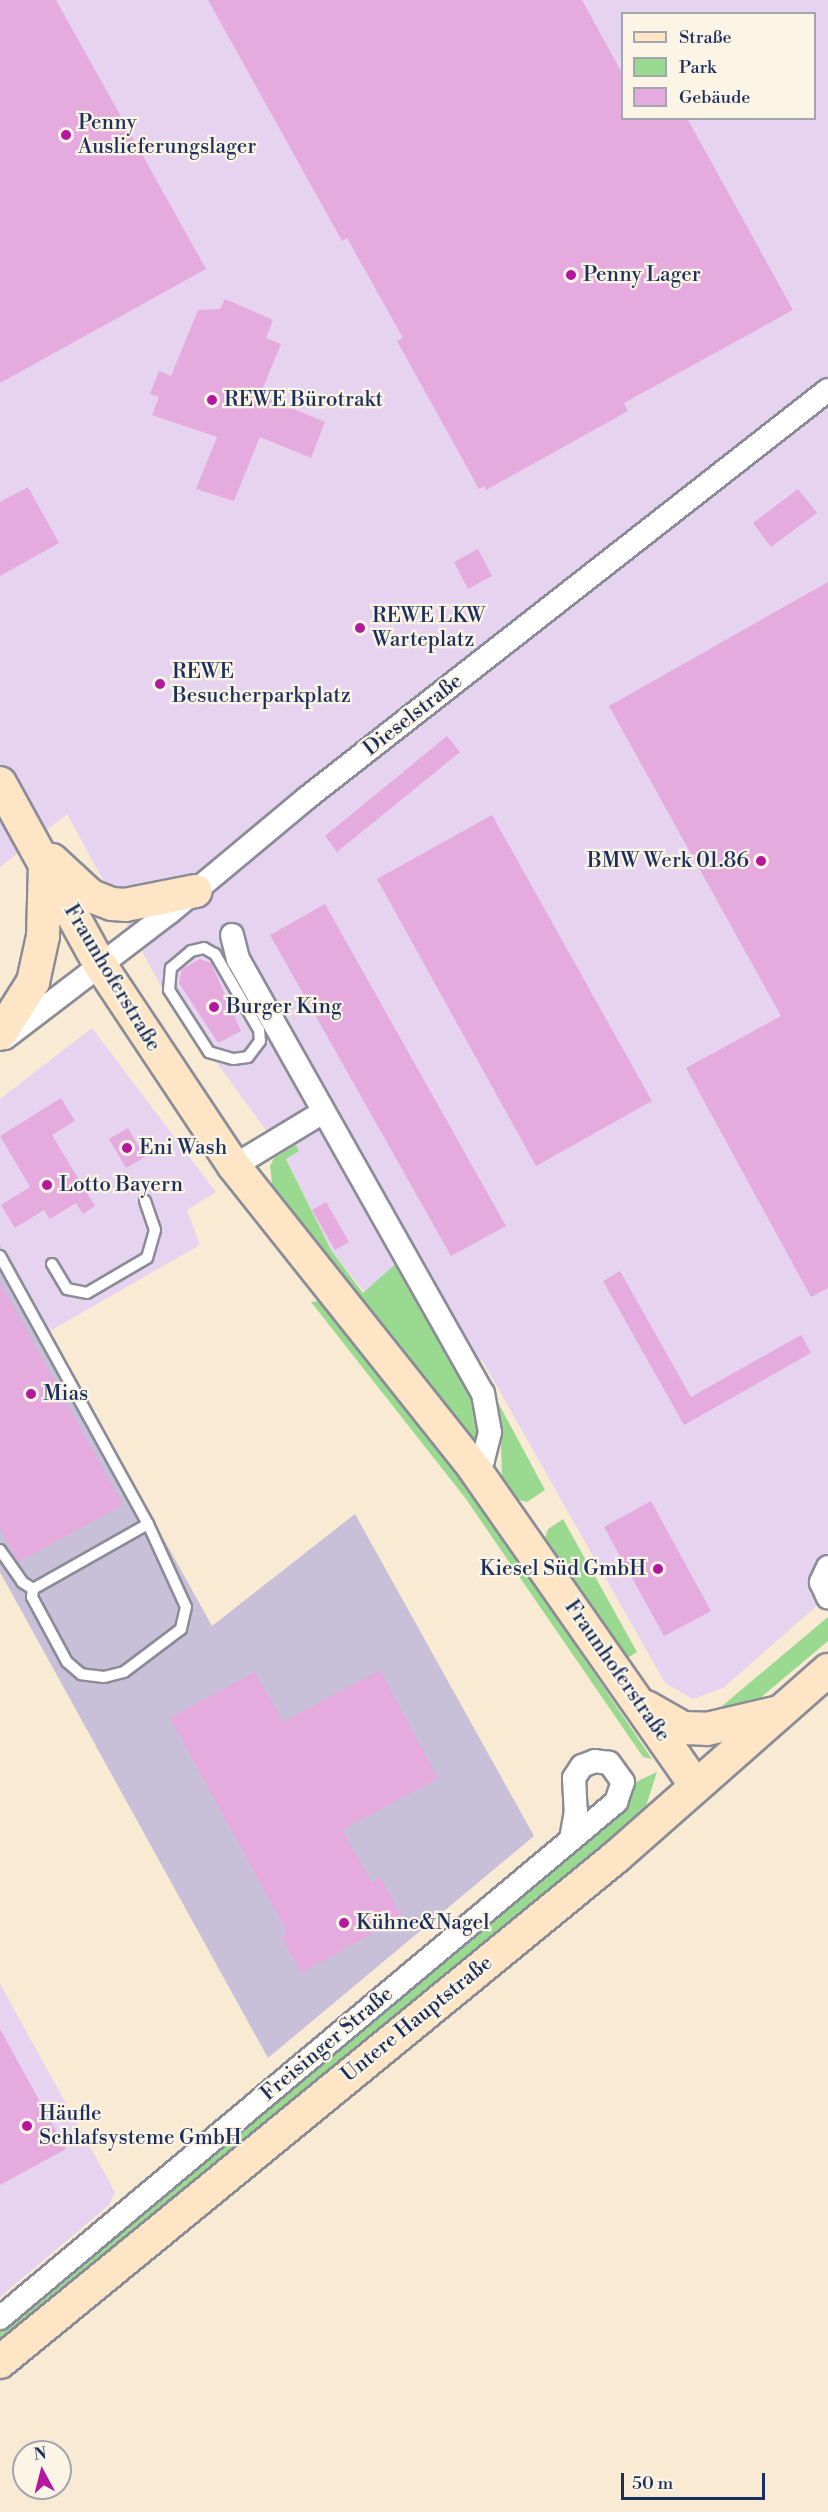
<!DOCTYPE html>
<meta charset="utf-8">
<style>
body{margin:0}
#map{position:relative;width:828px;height:2512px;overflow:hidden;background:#f8ead3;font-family:"Libre Bodoni",serif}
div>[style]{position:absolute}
.built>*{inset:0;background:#e6d3f0}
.industrial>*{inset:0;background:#c8c0d8}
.green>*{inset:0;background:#9ada90}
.building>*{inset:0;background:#e6abde}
.roads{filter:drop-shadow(2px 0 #8a8c98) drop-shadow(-2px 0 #8a8c98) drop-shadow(0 2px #8a8c98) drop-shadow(0 -2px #8a8c98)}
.service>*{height:10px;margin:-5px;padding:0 5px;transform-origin:5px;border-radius:5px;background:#fff}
.minor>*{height:22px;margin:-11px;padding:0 11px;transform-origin:11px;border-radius:11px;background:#fff}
.secondary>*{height:32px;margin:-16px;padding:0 16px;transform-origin:16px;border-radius:16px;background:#fde5c5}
.dots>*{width:16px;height:16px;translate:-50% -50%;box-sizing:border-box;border:3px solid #fcf5e5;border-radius:50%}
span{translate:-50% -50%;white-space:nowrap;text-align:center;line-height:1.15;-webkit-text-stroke:4.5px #fcf5e5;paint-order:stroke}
.poi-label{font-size:21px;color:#1b2f5e}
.left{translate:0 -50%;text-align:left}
.right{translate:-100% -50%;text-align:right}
.street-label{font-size:21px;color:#1b2f5e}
.legend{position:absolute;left:621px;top:12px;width:195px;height:108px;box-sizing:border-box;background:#fcf5e5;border:2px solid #a2a6af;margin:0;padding:8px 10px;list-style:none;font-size:18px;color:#1b2f5e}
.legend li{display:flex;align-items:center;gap:12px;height:30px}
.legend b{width:30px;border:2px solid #a2a6af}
.north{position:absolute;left:12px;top:2440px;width:60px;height:60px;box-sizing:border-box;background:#fcf5e5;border:2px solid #a2a6af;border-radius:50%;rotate:353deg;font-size:16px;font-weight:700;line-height:24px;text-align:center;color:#1b2f5e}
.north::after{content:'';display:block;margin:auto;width:21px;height:27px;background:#b5179e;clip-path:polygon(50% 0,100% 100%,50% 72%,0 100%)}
.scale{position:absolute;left:621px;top:2473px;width:144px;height:27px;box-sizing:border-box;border:3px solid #1b2f5e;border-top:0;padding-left:8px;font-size:18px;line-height:21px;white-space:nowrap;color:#1b2f5e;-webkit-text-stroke:4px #fcf5e5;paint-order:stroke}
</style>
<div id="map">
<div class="built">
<div style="clip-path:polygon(evenodd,0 0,828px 0,828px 1596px,723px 1688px,693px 1699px,665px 1683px,482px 1360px,424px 1366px,331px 1250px,286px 1158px,161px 986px,67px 814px,0 867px,0 0,622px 14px,814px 14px,814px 118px,622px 118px,622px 14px)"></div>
<div style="clip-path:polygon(92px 1028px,216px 1192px,187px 1210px,200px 1245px,48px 1332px,0 1245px,0 1099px)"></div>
<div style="clip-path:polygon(0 1984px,115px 2192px,109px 2205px,0 2297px)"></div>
</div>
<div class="industrial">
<div style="clip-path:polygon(0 1245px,212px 1626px,355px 1514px,534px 1836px,268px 2058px,0 1572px)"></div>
</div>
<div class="green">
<div style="clip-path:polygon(296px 1145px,299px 1151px,286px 1159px,331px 1250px,363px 1293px,400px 1260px,474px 1401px,479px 1433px,476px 1442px,273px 1192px,270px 1166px,274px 1158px)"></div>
<div style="clip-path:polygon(321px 1301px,478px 1501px,652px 1759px,643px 1757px,466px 1499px,311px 1302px)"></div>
<div style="clip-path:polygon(494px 1395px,545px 1490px,527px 1502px,515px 1499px,502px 1477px,500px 1413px)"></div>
<div style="clip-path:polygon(563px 1519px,637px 1652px,629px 1657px,622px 1656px,544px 1542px,548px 1529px)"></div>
<div style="clip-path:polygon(828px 1617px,828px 1641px,752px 1705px,715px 1712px)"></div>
<div style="clip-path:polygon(657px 1772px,646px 1806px,590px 1857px,0 2346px,0 2330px,571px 1854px,629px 1804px,634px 1783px)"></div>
</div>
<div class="building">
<div style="clip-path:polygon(0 0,56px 0,206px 269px,0 383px)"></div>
<div style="clip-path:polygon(208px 0,582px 0,622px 73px,622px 118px,687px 118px,793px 310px,624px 403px,628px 411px,486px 490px,484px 486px,479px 489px,397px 341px,403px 338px,347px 238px,342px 241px)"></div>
<div style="clip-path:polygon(225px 299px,273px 320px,266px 338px,281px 344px,260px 395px,325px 422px,311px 458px,260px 437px,234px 501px,196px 489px,217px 437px,152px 415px,159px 397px,150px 394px,159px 371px,171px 376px,198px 310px,220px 309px)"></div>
<div style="clip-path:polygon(28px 487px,59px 543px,0 576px,0 502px)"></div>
<div style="clip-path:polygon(798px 489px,817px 513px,771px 547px,753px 523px)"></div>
<div style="clip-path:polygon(478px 549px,492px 576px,468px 589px,454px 562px)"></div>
<div style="clip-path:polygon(828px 582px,828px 1288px,811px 1297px,686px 1068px,781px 1016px,609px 706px)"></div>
<div style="clip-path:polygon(447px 736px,460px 752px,337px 852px,325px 836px)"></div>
<div style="clip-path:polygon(492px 815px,652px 1101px,536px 1166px,377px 879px)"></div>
<div style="clip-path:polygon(325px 904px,506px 1226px,451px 1256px,270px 935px)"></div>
<div style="clip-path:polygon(200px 959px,211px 963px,241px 1031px,218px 1043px,179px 983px,182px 969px)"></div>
<div style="clip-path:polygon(61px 1098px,75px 1121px,52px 1135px,95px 1206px,83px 1214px,76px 1203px,50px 1219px,44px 1210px,15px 1228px,1px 1205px,30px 1187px,0 1136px)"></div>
<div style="clip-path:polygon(128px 1128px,145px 1157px,126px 1168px,109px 1139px)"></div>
<div style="clip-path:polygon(326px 1202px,349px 1242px,335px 1250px,312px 1210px)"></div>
<div style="clip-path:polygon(620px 1271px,691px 1397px,801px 1335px,811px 1353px,684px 1425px,603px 1281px)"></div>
<div style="clip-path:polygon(0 1282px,123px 1505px,18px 1562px,0 1528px)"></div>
<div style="clip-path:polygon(651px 1501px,711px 1611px,664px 1636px,604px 1527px)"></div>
<div style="clip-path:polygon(380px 1670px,438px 1778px,342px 1830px,372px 1883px,381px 1878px,402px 1917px,301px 1973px,282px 1938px,286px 1930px,170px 1718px,255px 1672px,283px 1722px)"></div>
<div style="clip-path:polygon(0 2029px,66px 2149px,0 2185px)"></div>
</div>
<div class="roads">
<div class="service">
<div style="left:204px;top:948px;width:13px;rotate:29deg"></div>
<div style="left:215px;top:954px;width:88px;rotate:59.9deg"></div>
<div style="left:259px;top:1030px;width:11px;rotate:85deg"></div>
<div style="left:260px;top:1041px;width:20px;rotate:127deg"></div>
<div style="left:248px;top:1057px;width:15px;rotate:172deg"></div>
<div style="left:233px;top:1059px;width:25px;rotate:-164deg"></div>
<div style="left:209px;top:1052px;width:74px;rotate:-122.8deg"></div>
<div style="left:169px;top:990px;width:22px;rotate:-85deg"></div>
<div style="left:171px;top:968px;width:26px;rotate:-40deg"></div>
<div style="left:191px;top:951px;width:13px;rotate:-13deg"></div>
<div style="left:0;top:1256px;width:306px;rotate:61.1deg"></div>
<div style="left:148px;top:1524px;width:91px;rotate:65.4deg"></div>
<div style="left:186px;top:1607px;width:23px;rotate:103deg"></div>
<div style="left:181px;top:1629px;width:71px;rotate:143deg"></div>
<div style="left:124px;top:1672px;width:21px;rotate:166deg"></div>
<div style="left:104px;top:1677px;width:23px;rotate:-173deg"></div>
<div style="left:81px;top:1674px;width:18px;rotate:-139deg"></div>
<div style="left:67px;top:1662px;width:74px;rotate:-118.3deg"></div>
<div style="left:32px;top:1597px;width:8px;rotate:-83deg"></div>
<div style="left:33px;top:1589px;width:132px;rotate:-29.5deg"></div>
<div style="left:52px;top:1264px;width:29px;rotate:59deg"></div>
<div style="left:67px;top:1289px;width:20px;rotate:11deg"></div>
<div style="left:87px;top:1293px;width:69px;rotate:-30.3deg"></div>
<div style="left:147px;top:1258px;width:29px;rotate:-74deg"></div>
<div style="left:155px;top:1230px;width:31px;rotate:-109deg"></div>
<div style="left:0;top:1550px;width:39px;rotate:55deg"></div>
<div style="left:22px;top:1582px;width:13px;rotate:32deg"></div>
</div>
<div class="minor">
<div style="left:232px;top:935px;width:25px;rotate:76deg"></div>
<div style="left:238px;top:959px;width:498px;rotate:60.6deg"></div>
<div style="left:483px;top:1393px;width:40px;rotate:80deg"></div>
<div style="left:490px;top:1432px;width:29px;rotate:104deg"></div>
<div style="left:483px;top:1460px;width:12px;rotate:138deg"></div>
<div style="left:5px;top:1038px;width:208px;rotate:-37.4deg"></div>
<div style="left:170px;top:912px;width:180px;rotate:-39.8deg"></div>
<div style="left:308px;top:797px;width:660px;rotate:-38.05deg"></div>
<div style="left:234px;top:1166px;width:104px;rotate:-31.2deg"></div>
<div style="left:828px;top:1567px;width:17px;rotate:115deg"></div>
<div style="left:821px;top:1582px;width:17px;rotate:66deg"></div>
<div style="left:0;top:2318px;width:804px;rotate:-39.95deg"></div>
<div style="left:616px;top:1802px;width:21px;rotate:-71deg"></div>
<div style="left:623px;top:1782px;width:24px;rotate:-126deg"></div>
<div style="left:609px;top:1763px;width:14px;rotate:-172deg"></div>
<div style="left:595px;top:1761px;width:14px;rotate:159deg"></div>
<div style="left:582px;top:1766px;width:14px;rotate:124deg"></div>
<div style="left:574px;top:1778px;width:33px;rotate:87deg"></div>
<div style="left:576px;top:1811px;width:29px;rotate:100deg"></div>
</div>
<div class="secondary">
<div style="left:0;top:783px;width:205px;rotate:61.2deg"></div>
<div style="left:99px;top:963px;width:244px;rotate:56.4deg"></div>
<div style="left:234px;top:1166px;width:386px;rotate:51.5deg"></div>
<div style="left:474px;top:1468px;width:388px;rotate:55.1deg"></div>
<div style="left:52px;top:860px;width:53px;rotate:42.7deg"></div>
<div style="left:91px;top:896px;width:22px;rotate:21deg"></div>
<div style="left:112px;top:904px;width:13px;rotate:4deg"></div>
<div style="left:125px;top:905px;width:72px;rotate:-11.2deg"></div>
<div style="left:0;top:1034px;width:62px;rotate:-57.6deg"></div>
<div style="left:33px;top:982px;width:47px;rotate:-77.7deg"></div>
<div style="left:43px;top:936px;width:70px;rotate:-88.4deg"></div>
<div style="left:646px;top:1707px;width:43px;rotate:29.6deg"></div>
<div style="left:683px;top:1728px;width:24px;rotate:2deg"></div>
<div style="left:707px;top:1729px;width:70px;rotate:-13.2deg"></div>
<div style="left:0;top:2362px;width:797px;rotate:-39.35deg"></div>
<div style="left:616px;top:1857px;width:283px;rotate:-41.4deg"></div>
</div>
</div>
<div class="dots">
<div style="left:66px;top:135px;background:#b5179e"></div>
<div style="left:571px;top:275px;background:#b5179e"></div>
<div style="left:212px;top:400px;background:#b5179e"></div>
<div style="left:360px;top:628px;background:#b5179e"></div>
<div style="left:160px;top:684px;background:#b5179e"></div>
<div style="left:761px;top:861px;background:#b5179e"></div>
<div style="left:214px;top:1007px;background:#b5179e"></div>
<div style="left:127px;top:1148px;background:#b5179e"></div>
<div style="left:47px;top:1185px;background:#b5179e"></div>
<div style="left:31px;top:1394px;background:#b5179e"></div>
<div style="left:658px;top:1569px;background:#b5179e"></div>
<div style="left:344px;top:1923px;background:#b5179e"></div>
<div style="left:27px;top:2126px;background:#b5179e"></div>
</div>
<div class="poi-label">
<span class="left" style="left:78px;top:135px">Penny<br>Auslieferungslager</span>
<span class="left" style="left:583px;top:275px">Penny Lager</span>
<span class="left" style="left:224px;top:400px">REWE Bürotrakt</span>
<span class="left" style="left:372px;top:628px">REWE LKW<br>Warteplatz</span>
<span class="left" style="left:172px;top:684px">REWE<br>Besucherparkplatz</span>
<span class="right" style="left:749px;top:861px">BMW Werk 01.86</span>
<span class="left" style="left:226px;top:1007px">Burger King</span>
<span class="left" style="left:139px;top:1148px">Eni Wash</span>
<span class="left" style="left:59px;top:1185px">Lotto Bayern</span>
<span class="left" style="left:43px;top:1394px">Mias</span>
<span class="right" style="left:646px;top:1569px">Kiesel Süd GmbH</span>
<span class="left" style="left:356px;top:1923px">Kühne&amp;Nagel</span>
<span class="left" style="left:39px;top:2126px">Häufle<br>Schlafsysteme GmbH</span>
</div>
<div class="street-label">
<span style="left:413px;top:715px;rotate:-38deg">Dieselstraße</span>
<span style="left:112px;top:978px;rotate:59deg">Fraunhoferstraße</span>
<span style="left:617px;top:1671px;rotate:55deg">Fraunhoferstraße</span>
<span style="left:417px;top:2019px;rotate:-39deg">Untere Hauptstraße</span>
<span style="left:327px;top:2044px;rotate:-40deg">Freisinger Straße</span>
</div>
<ul class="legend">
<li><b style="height:8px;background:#fde5c5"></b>Straße</li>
<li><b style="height:16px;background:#9ada90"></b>Park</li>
<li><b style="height:16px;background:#e6abde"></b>Gebäude</li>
</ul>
<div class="north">N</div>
<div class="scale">50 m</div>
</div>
